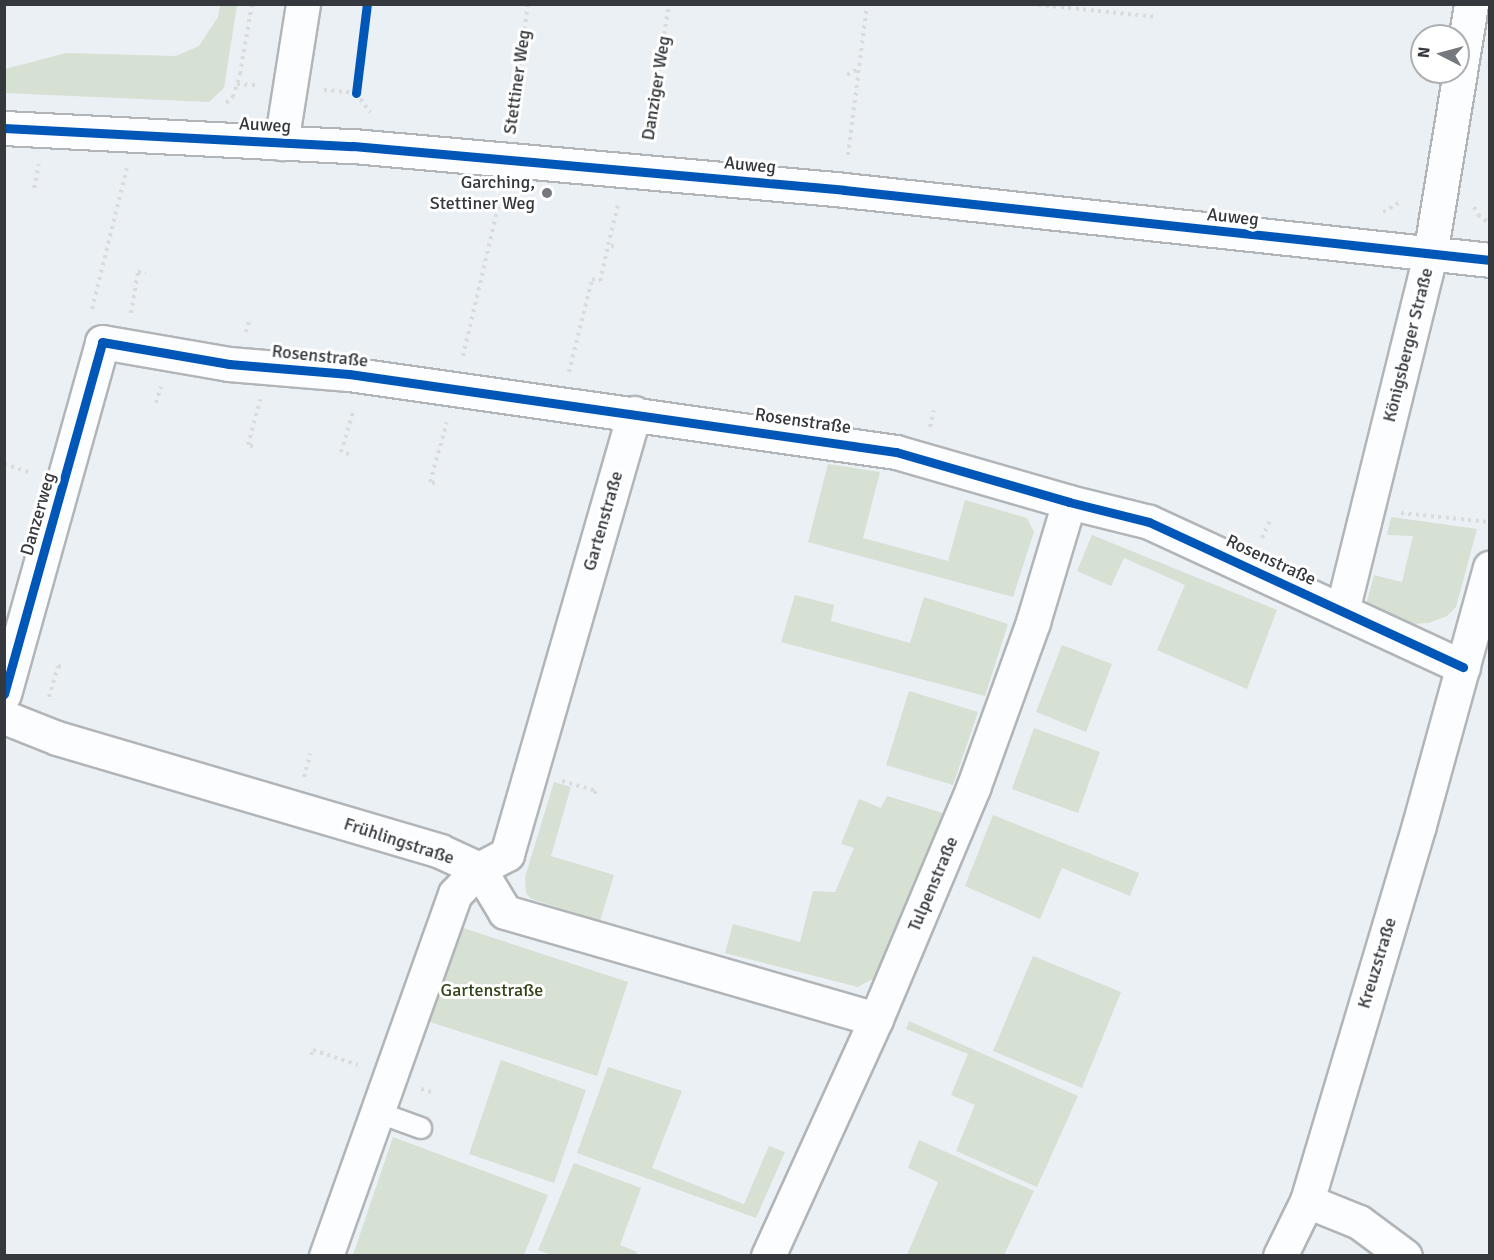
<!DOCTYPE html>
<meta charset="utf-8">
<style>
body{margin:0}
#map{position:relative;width:1494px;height:1260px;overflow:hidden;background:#ebf0f5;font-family:Signika,sans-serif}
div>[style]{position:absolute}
.green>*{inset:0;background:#d6e0d3}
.path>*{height:4px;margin-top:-2px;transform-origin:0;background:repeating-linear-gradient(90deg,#dadbdc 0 3px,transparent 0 7.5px)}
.roads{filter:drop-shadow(2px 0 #b1b5b8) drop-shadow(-2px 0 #b1b5b8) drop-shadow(0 2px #b1b5b8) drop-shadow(0 -2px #b1b5b8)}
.lane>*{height:20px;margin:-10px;padding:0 10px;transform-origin:10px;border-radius:10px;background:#fcfdfe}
.street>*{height:33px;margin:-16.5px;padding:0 16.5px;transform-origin:16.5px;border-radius:16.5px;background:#fcfdfe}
.cycleway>*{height:9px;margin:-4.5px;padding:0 4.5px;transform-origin:4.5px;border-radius:4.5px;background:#0057b8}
.dots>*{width:16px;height:16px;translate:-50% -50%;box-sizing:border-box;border:3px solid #fff;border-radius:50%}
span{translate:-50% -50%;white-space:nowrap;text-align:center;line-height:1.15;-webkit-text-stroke:6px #fff;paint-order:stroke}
.street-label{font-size:18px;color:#35383c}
.poi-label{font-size:18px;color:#35383c}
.right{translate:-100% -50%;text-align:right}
.park-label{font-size:18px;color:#334518}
.frame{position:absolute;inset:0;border:6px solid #35383c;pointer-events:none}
.north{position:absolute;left:1410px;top:24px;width:60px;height:60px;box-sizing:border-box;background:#fff;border:2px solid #aeafb1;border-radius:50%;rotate:276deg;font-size:16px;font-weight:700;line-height:24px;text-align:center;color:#35383c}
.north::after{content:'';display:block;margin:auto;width:21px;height:27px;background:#75787d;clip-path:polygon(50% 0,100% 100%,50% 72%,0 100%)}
</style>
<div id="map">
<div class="green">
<div style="clip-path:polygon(220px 5px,237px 5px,224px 88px,209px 102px,5px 93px,5px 69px,66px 53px,176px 56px,199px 46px,218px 17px)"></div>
<div style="clip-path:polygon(828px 464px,880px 472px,863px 538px,948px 561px,965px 500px,1027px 518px,1034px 532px,1013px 597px,808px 542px)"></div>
<div style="clip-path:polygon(1391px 517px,1477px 529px,1456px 607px,1447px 616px,1429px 623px,1413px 624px,1371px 611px,1369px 607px,1367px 601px,1374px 575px,1402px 582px,1413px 536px,1387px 535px)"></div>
<div style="clip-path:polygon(1092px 535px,1277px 610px,1247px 689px,1157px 650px,1185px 585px,1124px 558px,1111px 586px,1077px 571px)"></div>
<div style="clip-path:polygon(795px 595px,834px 605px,831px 621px,910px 643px,924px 597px,1008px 624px,985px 696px,781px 642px)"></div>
<div style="clip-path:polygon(1062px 645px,1112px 664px,1086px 732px,1036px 712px)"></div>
<div style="clip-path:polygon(909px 691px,978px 712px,953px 785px,886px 765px)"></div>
<div style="clip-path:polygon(1034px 728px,1100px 752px,1078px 813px,1012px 789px)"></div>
<div style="clip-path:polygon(554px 782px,571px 787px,551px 856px,614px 875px,600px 921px,531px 899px,526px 893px,525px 877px)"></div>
<div style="clip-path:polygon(887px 796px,943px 813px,874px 978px,858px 987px,725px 953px,733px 924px,800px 942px,813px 891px,835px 892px,854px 848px,841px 844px,859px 799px,881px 808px)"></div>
<div style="clip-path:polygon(993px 815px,1139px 873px,1130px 896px,1062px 868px,1040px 919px,965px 886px)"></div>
<div style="clip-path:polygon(460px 927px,628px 982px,597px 1076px,430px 1022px)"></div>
<div style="clip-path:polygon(1033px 956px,1121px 992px,1082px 1088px,993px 1051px)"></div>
<div style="clip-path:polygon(909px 1021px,1078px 1096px,1037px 1187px,956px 1151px,975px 1105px,951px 1095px,968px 1054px,906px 1029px)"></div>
<div style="clip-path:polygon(501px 1060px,586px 1090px,554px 1183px,469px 1154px)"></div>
<div style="clip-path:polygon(608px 1067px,682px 1091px,652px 1168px,744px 1204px,769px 1146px,785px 1152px,756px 1218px,577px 1153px)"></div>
<div style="clip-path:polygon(393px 1137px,548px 1195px,524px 1255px,353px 1255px)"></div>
<div style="clip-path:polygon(919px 1140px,1034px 1191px,1004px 1255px,907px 1255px,938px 1182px,908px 1168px)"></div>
<div style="clip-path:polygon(574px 1163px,641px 1188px,620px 1245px,637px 1252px,636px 1255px,551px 1255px,538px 1250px)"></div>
</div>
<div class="path">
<div style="left:367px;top:4px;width:90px;rotate:97deg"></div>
<div style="left:356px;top:93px;width:24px;rotate:54deg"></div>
<div style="left:1031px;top:4px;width:127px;rotate:5.9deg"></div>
<div style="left:847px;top:75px;width:13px;rotate:-29deg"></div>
<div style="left:237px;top:84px;width:19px;rotate:3deg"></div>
<div style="left:324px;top:90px;width:32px;rotate:5deg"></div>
<div style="left:226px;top:103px;width:9px;rotate:-41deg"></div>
<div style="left:233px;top:97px;width:24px;rotate:-73deg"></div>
<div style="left:240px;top:74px;width:71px;rotate:-80.3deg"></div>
<div style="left:511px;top:126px;width:123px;rotate:-82.1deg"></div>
<div style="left:648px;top:138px;width:136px;rotate:-81.1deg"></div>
<div style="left:848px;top:155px;width:152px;rotate:-82.8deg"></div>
<div style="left:34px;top:188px;width:24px;rotate:-78deg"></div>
<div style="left:1474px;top:207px;width:9px;rotate:63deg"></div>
<div style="left:1478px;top:215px;width:14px;rotate:36deg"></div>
<div style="left:1383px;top:212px;width:22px;rotate:-30deg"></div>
<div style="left:614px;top:246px;width:6px;rotate:-171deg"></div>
<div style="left:608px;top:245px;width:41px;rotate:-76deg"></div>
<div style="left:92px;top:309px;width:145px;rotate:-76.1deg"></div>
<div style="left:131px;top:313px;width:42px;rotate:-80.3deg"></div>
<div style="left:138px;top:272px;width:8px;rotate:7deg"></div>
<div style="left:246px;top:332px;width:11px;rotate:-75deg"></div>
<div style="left:463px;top:356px;width:166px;rotate:-76.8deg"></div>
<div style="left:569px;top:372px;width:96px;rotate:-76.1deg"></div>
<div style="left:592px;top:279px;width:8px;rotate:14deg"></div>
<div style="left:600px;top:281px;width:37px;rotate:-77deg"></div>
<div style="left:156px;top:403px;width:17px;rotate:-73deg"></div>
<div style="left:930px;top:427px;width:17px;rotate:-77deg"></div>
<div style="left:253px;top:446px;width:5px;rotate:-169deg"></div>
<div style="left:248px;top:445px;width:47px;rotate:-75.1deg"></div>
<div style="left:349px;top:454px;width:8px;rotate:-166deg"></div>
<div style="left:341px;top:452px;width:45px;rotate:-73.2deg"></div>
<div style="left:4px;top:464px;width:26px;rotate:18deg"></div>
<div style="left:435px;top:483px;width:5px;rotate:-169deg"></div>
<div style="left:430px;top:482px;width:62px;rotate:-74.2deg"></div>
<div style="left:1401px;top:513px;width:89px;rotate:5.8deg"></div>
<div style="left:1262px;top:538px;width:21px;rotate:-65deg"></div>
<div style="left:49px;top:697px;width:32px;rotate:-74deg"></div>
<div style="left:58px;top:666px;width:6px;rotate:9deg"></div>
<div style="left:304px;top:777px;width:24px;rotate:-75deg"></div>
<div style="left:562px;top:781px;width:35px;rotate:16deg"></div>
<div style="left:596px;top:791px;width:4px;rotate:124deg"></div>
<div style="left:311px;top:1055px;width:5px;rotate:-68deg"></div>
<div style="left:313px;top:1050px;width:47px;rotate:18.4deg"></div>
<div style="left:421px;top:1089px;width:15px;rotate:16deg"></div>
</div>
<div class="roads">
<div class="lane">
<div style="left:377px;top:1112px;width:47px;rotate:20deg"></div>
</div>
<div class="street">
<div style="left:4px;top:128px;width:349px;rotate:3deg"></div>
<div style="left:353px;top:146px;width:493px;rotate:5.1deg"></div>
<div style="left:844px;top:190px;width:650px;rotate:6.18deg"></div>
<div style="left:281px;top:143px;width:141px;rotate:-81deg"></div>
<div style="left:1342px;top:611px;width:367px;rotate:-76.1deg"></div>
<div style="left:1430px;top:255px;width:254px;rotate:-80.7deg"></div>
<div style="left:4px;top:694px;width:365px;rotate:-74.4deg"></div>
<div style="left:102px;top:342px;width:129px;rotate:9.8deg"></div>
<div style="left:229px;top:364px;width:120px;rotate:4.8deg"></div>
<div style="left:349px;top:374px;width:553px;rotate:8.12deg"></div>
<div style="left:896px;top:452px;width:180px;rotate:16.1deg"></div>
<div style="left:1069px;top:502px;width:82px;rotate:14deg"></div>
<div style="left:1149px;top:522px;width:346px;rotate:24.8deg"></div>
<div style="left:4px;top:717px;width:57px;rotate:21.6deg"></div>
<div style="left:57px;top:738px;width:399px;rotate:16.4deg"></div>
<div style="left:440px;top:851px;width:43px;rotate:24.8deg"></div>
<div style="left:479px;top:869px;width:50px;rotate:58.8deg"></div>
<div style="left:505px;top:912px;width:386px;rotate:16.1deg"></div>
<div style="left:1307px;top:1201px;width:56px;rotate:22deg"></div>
<div style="left:1359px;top:1222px;width:57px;rotate:36.5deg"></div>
<div style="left:326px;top:1256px;width:384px;rotate:-70.4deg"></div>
<div style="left:455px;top:894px;width:35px;rotate:-46deg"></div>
<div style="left:479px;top:869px;width:32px;rotate:-28deg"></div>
<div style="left:507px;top:854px;width:459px;rotate:-73.9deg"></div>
<div style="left:768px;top:1256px;width:260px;rotate:-65.5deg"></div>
<div style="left:876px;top:1019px;width:251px;rotate:-67.2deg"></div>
<div style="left:973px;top:788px;width:177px;rotate:-70.1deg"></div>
<div style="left:1033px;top:622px;width:125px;rotate:-73.3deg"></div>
<div style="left:1280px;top:1256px;width:61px;rotate:-63.9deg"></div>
<div style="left:1307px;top:1201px;width:392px;rotate:-73.4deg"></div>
<div style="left:1419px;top:825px;width:267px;rotate:-74.6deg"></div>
</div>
</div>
<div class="cycleway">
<div style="left:356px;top:93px;width:90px;rotate:-83deg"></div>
<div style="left:4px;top:128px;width:349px;rotate:3deg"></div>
<div style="left:353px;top:146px;width:493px;rotate:5.1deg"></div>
<div style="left:844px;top:190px;width:650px;rotate:6.18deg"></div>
<div style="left:4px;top:694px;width:365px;rotate:-74.4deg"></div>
<div style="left:102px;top:342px;width:129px;rotate:9.8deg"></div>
<div style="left:229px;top:364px;width:120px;rotate:4.8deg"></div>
<div style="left:349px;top:374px;width:553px;rotate:8.12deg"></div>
<div style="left:896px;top:452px;width:180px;rotate:16.1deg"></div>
<div style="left:1069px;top:502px;width:82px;rotate:14deg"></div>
<div style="left:1149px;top:522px;width:346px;rotate:24.8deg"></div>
</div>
<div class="dots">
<div style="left:547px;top:193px;background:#75787d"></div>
</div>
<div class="street-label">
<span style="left:517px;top:82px;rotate:-82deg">Stettiner Weg</span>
<span style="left:656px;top:88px;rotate:-81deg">Danziger Weg</span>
<span style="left:265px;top:125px;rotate:3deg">Auweg</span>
<span style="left:750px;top:165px;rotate:5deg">Auweg</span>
<span style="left:1233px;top:217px;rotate:6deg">Auweg</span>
<span style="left:1408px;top:345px;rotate:-76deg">Königsberger Straße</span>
<span style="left:320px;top:356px;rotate:6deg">Rosenstraße</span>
<span style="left:803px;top:421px;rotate:8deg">Rosenstraße</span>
<span style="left:38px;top:514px;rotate:-74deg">Danzerweg</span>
<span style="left:603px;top:521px;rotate:-74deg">Gartenstraße</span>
<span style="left:1271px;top:560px;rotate:25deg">Rosenstraße</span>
<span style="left:399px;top:841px;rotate:18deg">Frühlingstraße</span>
<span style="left:933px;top:884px;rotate:-67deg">Tulpenstraße</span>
<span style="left:1377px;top:963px;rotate:-73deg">Kreuzstraße</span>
</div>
<div class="poi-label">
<span class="right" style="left:535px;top:193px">Garching,<br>Stettiner Weg</span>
</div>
<div class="park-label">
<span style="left:492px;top:990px">Gartenstraße</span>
</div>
<div class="frame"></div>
<div class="north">N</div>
</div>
